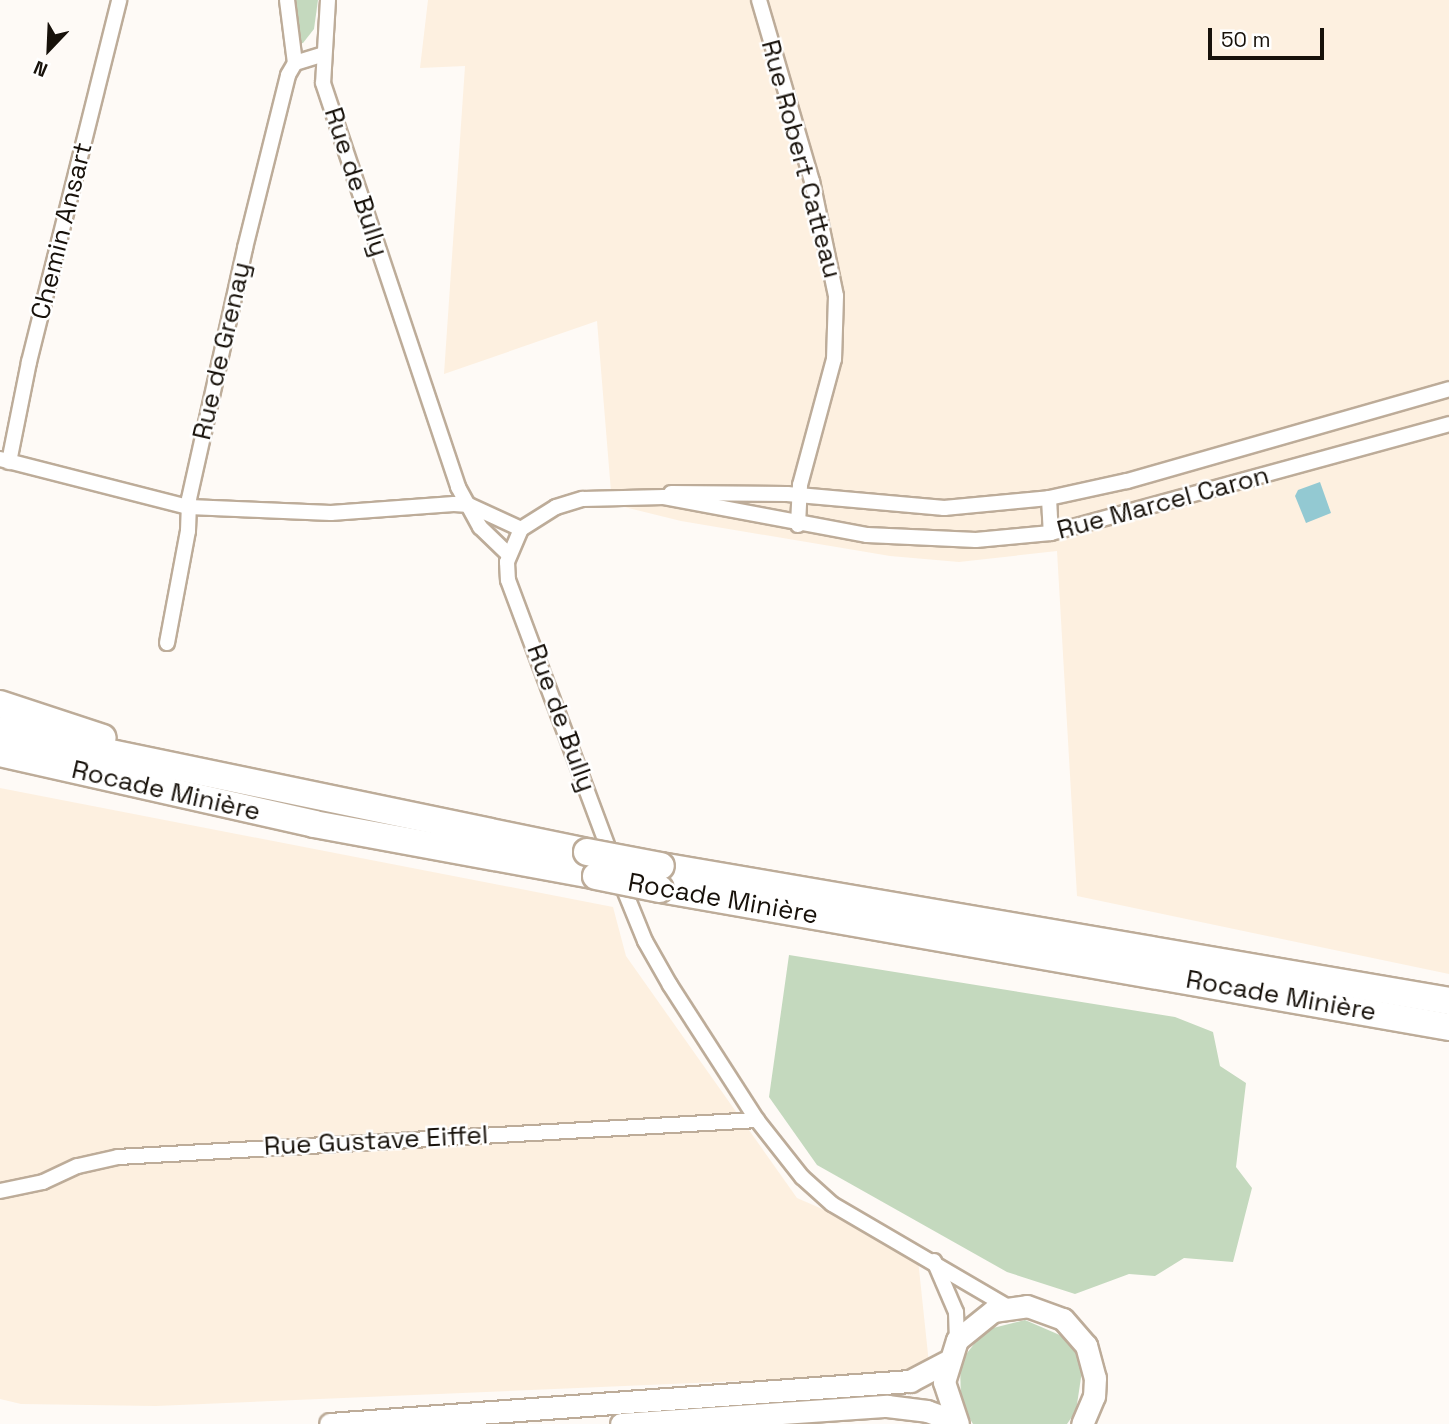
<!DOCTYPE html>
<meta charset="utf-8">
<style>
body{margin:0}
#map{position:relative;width:1449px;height:1424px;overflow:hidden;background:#fefaf6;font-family:"Space Grotesk",sans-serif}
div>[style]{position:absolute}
.built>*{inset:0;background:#fdf0e0}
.green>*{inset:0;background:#c4d9be}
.water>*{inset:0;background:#93c9d2}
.roads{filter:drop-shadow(2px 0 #bdac99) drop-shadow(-2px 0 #bdac99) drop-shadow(0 2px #bdac99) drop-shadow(0 -2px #bdac99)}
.street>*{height:14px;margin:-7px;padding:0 7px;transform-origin:7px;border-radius:7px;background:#fff}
.secondary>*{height:21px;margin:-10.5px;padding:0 10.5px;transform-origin:10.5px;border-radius:10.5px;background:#fff}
.highway>*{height:26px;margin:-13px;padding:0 13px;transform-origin:13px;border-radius:13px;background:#fff}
.bridges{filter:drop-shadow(2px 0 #bdac99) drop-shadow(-2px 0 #bdac99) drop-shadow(0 2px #bdac99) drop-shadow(0 -2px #bdac99)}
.highway-bridge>*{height:26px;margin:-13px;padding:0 13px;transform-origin:13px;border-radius:13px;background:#fff}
span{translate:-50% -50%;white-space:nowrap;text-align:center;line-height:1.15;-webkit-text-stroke:5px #fff;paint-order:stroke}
.street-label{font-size:26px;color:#17110a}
.north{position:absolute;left:14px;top:14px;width:70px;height:70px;-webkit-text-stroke:5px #fff;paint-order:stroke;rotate:203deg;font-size:19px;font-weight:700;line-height:28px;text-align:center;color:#17110a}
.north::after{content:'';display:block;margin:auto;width:24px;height:32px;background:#17110a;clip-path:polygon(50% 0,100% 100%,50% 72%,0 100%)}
.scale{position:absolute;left:1208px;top:28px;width:116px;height:32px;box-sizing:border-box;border:4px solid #17110a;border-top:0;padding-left:9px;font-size:21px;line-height:24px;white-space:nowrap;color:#17110a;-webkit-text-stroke:5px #fff;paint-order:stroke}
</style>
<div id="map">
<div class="built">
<div style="clip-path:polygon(428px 0,1449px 0,1449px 974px,1077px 896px,1057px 551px,959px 562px,890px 556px,681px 521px,612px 504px,597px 321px,444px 374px,465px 66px,420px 68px)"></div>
<div style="clip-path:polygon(0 788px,613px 907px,626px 956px,797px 1198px,917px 1250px,930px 1373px,156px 1406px,21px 1404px,0 1399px)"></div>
</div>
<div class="green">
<div style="clip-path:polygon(292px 0,318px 0,314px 29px,303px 43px,295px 44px)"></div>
<div style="clip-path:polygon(789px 955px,1175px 1017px,1213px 1032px,1220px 1066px,1246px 1083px,1236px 1167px,1252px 1188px,1233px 1262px,1184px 1258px,1155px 1276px,1129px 1274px,1075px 1294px,1007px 1272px,817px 1165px,769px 1097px)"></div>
<div style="clip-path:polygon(1025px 1320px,1062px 1336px,1075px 1352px,1082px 1371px,1076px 1411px,1067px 1424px,973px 1424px,961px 1404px,960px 1362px,985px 1330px)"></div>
</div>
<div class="water">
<div style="clip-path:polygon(1320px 482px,1331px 513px,1306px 523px,1295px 496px,1298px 490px)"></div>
</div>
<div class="roads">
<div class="street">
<div style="left:287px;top:0;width:64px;rotate:82.8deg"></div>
<div style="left:328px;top:0;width:83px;rotate:93.4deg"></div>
<div style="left:323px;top:83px;width:426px;rotate:71.5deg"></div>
<div style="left:458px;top:487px;width:46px;rotate:61.2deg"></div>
<div style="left:480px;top:527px;width:40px;rotate:44deg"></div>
<div style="left:759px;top:0;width:189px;rotate:73.7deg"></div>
<div style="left:812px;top:181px;width:117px;rotate:78.2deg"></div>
<div style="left:836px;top:296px;width:63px;rotate:91.8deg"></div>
<div style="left:834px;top:359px;width:131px;rotate:105.1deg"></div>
<div style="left:800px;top:485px;width:40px;rotate:92.9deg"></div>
<div style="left:295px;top:63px;width:28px;rotate:-17deg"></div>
<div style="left:0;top:459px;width:195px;rotate:14.3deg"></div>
<div style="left:189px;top:507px;width:142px;rotate:2.4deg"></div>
<div style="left:331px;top:513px;width:123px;rotate:-4.2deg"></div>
<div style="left:454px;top:504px;width:15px;rotate:4deg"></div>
<div style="left:469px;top:505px;width:57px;rotate:24.8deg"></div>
<div style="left:9px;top:462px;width:102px;rotate:-78.7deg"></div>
<div style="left:29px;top:362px;width:373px;rotate:-76deg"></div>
<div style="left:671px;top:493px;width:116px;rotate:0.5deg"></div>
<div style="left:787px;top:494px;width:158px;rotate:5.1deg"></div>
<div style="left:944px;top:508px;width:105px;rotate:-5.4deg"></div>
<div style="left:1049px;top:498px;width:80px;rotate:-12.3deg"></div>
<div style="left:1127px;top:481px;width:335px;rotate:-15.9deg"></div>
<div style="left:1049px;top:498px;width:35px;rotate:87deg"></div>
<div style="left:521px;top:529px;width:36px;rotate:113deg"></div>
<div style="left:507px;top:562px;width:18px;rotate:87deg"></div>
<div style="left:508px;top:580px;width:297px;rotate:69.5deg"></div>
<div style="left:521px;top:529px;width:41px;rotate:-32.2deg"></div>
<div style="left:556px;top:507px;width:28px;rotate:-17deg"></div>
<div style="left:583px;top:499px;width:81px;rotate:-1.4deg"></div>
<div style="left:664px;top:497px;width:207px;rotate:10.6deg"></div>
<div style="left:867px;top:535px;width:109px;rotate:2.6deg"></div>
<div style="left:976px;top:540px;width:75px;rotate:-5.3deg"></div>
<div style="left:1051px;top:533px;width:413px;rotate:-15.3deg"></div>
<div style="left:167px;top:643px;width:114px;rotate:-79.4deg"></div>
<div style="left:188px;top:531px;width:32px;rotate:-88deg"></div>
<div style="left:189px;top:499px;width:257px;rotate:-77.4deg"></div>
<div style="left:245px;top:248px;width:178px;rotate:-76deg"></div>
<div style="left:288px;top:75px;width:14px;rotate:-60deg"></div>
<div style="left:619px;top:877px;width:69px;rotate:67.9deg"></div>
<div style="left:645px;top:941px;width:51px;rotate:60.4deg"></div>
<div style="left:670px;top:985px;width:161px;rotate:57.2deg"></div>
<div style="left:757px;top:1120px;width:73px;rotate:51.7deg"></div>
<div style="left:802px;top:1177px;width:40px;rotate:42deg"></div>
<div style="left:832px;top:1204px;width:204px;rotate:30.3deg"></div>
<div style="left:0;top:1191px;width:44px;rotate:-11.8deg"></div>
<div style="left:43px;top:1182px;width:38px;rotate:-25deg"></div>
<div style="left:78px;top:1166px;width:41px;rotate:-12.7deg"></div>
<div style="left:118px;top:1157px;width:640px;rotate:-3.31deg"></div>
<div style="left:934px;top:1261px;width:56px;rotate:66.7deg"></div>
<div style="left:956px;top:1312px;width:28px;rotate:88deg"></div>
</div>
<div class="secondary">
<div style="left:330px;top:1424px;width:582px;rotate:-4.24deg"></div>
<div style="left:910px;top:1381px;width:41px;rotate:-27.8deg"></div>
<div style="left:621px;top:1424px;width:267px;rotate:-3.9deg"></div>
<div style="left:887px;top:1406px;width:40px;rotate:7.1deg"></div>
<div style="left:927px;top:1411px;width:30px;rotate:20deg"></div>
<div style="left:958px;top:1424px;width:44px;rotate:-108.4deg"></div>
<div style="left:944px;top:1382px;width:44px;rotate:-72.8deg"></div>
<div style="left:957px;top:1340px;width:46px;rotate:-38.9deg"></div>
<div style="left:993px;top:1311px;width:34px;rotate:-8deg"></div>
<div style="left:1027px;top:1306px;width:38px;rotate:20deg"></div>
<div style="left:1063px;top:1319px;width:35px;rotate:49deg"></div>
<div style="left:1086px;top:1345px;width:34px;rotate:75deg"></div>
<div style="left:1095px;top:1378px;width:18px;rotate:93deg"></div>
<div style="left:1094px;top:1396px;width:30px;rotate:113deg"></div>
</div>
<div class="highway">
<div style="left:0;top:704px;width:108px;rotate:18.3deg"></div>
<div style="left:0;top:730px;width:600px;rotate:11.74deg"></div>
<div style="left:0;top:753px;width:322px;rotate:12.7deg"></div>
<div style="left:314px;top:824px;width:287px;rotate:10.4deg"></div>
<div style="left:661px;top:866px;width:799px;rotate:9.72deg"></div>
<div style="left:660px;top:889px;width:801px;rotate:9.92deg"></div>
</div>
</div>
<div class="bridges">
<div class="highway-bridge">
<div style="left:587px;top:852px;width:75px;rotate:10.7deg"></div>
<div style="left:596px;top:876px;width:65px;rotate:11.5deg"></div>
</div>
</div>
<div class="street-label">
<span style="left:801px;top:159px;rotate:75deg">Rue Robert Catteau</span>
<span style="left:356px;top:182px;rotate:72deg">Rue de Bully</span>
<span style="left:62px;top:231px;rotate:-76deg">Chemin Ansart</span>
<span style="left:222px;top:351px;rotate:-77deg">Rue de Grenay</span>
<span style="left:1163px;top:503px;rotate:-15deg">Rue Marcel Caron</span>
<span style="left:561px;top:718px;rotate:70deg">Rue de Bully</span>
<span style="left:166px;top:791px;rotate:13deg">Rocade Minière</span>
<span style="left:723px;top:899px;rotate:10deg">Rocade Minière</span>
<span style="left:1281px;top:996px;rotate:10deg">Rocade Minière</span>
<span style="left:376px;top:1141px;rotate:-3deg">Rue Gustave Eiffel</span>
</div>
<div class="north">N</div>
<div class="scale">50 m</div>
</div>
